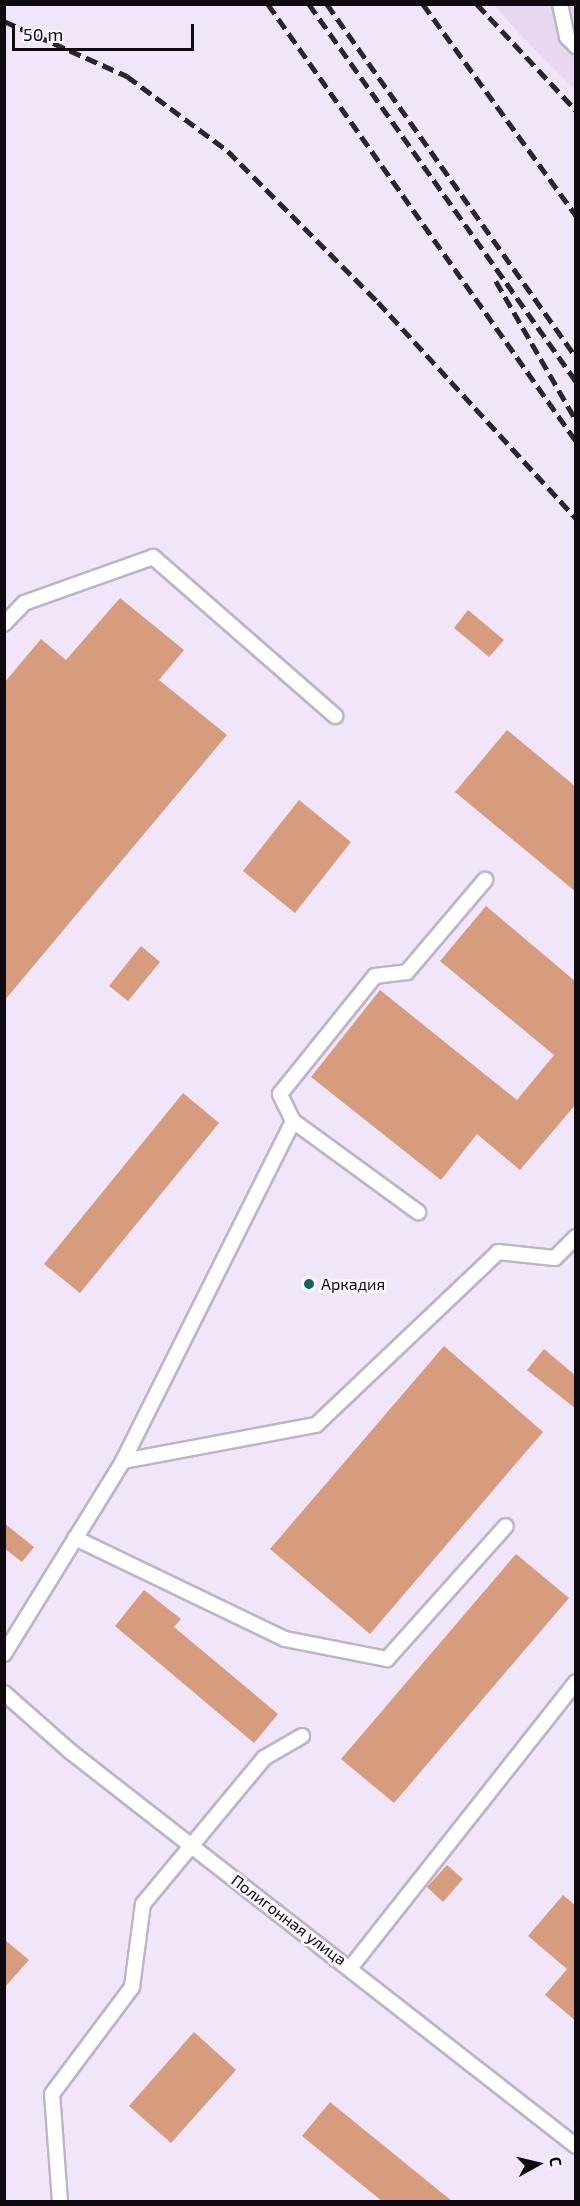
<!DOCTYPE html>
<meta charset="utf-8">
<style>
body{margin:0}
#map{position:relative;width:580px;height:2206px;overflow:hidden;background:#f1e6f9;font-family:"Exo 2",sans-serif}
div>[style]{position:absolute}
.built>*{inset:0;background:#e7d8f0}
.building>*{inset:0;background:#d79b7d}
.roads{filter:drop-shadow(2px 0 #beb4c6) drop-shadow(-2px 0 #beb4c6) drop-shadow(0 2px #beb4c6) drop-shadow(0 -2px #beb4c6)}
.lane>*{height:14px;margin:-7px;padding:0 7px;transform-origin:7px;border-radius:7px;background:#fff}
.rail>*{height:4.5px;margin-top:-2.25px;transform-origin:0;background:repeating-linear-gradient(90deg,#2a252d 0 12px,transparent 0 18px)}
.dots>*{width:16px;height:16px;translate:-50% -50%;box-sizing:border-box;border:3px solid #fbf6fe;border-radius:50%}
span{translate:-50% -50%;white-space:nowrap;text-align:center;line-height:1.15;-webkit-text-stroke:5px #fbf6fe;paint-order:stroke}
.poi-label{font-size:16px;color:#0e0a10}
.left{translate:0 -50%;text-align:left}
.street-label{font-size:16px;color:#0e0a10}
.frame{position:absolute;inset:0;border:6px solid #0e0a10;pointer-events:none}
.north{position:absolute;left:508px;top:2134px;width:60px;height:60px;-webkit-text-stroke:4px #fbf6fe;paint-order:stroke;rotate:82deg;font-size:16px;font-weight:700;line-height:24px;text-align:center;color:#0e0a10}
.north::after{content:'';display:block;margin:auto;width:21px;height:27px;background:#0e0a10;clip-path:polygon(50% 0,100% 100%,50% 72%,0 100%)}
.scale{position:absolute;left:12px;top:24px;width:182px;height:27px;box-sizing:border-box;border:3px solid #0e0a10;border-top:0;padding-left:8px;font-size:18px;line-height:21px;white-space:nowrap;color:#0e0a10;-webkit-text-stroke:4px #fbf6fe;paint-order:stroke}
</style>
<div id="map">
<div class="built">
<div style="clip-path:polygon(494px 5px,575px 5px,575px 90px,525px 40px)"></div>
</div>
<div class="building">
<div style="clip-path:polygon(120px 598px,184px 650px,159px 680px,227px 735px,4px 1001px,4px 683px,41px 639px,66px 660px)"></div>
<div style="clip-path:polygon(468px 610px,504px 640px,489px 657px,454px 628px)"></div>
<div style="clip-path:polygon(507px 730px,576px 787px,576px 892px,455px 792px)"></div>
<div style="clip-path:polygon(299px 800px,351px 842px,295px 913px,243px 871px)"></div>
<div style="clip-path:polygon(486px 906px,576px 982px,576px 1104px,520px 1170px,477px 1134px,441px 1180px,311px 1077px,380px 990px,517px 1100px,554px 1055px,440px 961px)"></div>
<div style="clip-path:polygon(141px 946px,160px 962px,128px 1001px,109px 986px)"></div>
<div style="clip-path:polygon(183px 1093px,219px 1123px,80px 1293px,44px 1264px)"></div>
<div style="clip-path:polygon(444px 1346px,543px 1432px,370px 1634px,270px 1549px)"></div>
<div style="clip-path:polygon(544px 1349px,576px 1376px,576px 1409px,527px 1370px)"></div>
<div style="clip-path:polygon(4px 1523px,34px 1547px,22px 1562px,4px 1548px)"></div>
<div style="clip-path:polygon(516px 1554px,569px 1598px,394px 1803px,341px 1759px)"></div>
<div style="clip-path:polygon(144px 1590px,181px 1619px,174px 1627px,278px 1714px,254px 1743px,115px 1626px)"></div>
<div style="clip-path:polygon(447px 1865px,463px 1879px,443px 1902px,427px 1887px)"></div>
<div style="clip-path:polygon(563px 1895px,576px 1906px,576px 2021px,545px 1995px,567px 1969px,528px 1936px)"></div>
<div style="clip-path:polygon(4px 1939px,29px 1960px,4px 1988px)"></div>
<div style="clip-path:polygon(194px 2032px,236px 2070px,171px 2143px,129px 2106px)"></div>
<div style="clip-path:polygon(330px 2102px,453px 2202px,383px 2202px,302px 2136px)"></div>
</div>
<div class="roads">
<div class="lane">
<div style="left:560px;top:4px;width:34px;rotate:78deg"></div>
<div style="left:567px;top:37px;width:13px;rotate:45deg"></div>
<div style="left:4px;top:624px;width:29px;rotate:-46deg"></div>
<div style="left:24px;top:603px;width:137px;rotate:-19.6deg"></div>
<div style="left:153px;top:557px;width:242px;rotate:41.1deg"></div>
<div style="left:293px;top:1121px;width:155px;rotate:36.1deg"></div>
<div style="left:123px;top:1461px;width:196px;rotate:-10.6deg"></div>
<div style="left:316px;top:1425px;width:251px;rotate:-43.5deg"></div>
<div style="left:498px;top:1252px;width:57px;rotate:6deg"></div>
<div style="left:555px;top:1258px;width:30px;rotate:-45deg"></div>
<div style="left:75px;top:1538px;width:233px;rotate:25.7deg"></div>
<div style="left:285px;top:1639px;width:104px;rotate:11.1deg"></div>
<div style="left:387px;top:1659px;width:178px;rotate:-48.2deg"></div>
<div style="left:4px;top:1654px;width:227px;rotate:-58.3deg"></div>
<div style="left:123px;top:1461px;width:380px;rotate:-63.4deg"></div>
<div style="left:293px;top:1121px;width:30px;rotate:-116deg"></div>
<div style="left:280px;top:1094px;width:151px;rotate:-51.2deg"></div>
<div style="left:375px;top:976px;width:32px;rotate:-7deg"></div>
<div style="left:407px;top:972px;width:121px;rotate:-49.7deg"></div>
<div style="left:4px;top:1693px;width:89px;rotate:41.4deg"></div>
<div style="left:71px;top:1752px;width:641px;rotate:37.96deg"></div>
<div style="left:351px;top:1967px;width:363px;rotate:-51.7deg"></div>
<div style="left:60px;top:2202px;width:108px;rotate:-94.2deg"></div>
<div style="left:52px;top:2094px;width:134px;rotate:-53.2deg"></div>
<div style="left:132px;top:1987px;width:84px;rotate:-82.5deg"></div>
<div style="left:143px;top:1904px;width:190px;rotate:-50.3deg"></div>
<div style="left:264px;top:1758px;width:44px;rotate:-30.1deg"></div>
</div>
</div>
<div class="rail">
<div style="left:268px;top:4px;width:535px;rotate:54.82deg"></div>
<div style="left:309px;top:4px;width:462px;rotate:54.7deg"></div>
<div style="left:327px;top:4px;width:432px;rotate:54.8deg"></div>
<div style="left:423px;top:4px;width:261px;rotate:54.1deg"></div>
<div style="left:477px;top:4px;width:145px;rotate:47deg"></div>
<div style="left:4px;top:21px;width:135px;rotate:24.1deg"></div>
<div style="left:127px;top:76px;width:126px;rotate:36.6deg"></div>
<div style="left:228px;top:151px;width:213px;rotate:45.2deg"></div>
<div style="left:378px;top:302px;width:293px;rotate:47.5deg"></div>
<div style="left:496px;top:281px;width:160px;rotate:60.1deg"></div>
</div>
<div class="dots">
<div style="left:309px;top:1284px;background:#156464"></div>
</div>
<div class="poi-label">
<span class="left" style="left:321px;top:1284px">Аркадия</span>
</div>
<div class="street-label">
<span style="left:289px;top:1920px;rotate:37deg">Полигонная улица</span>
</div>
<div class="frame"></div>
<div class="north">С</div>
<div class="scale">50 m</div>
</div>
